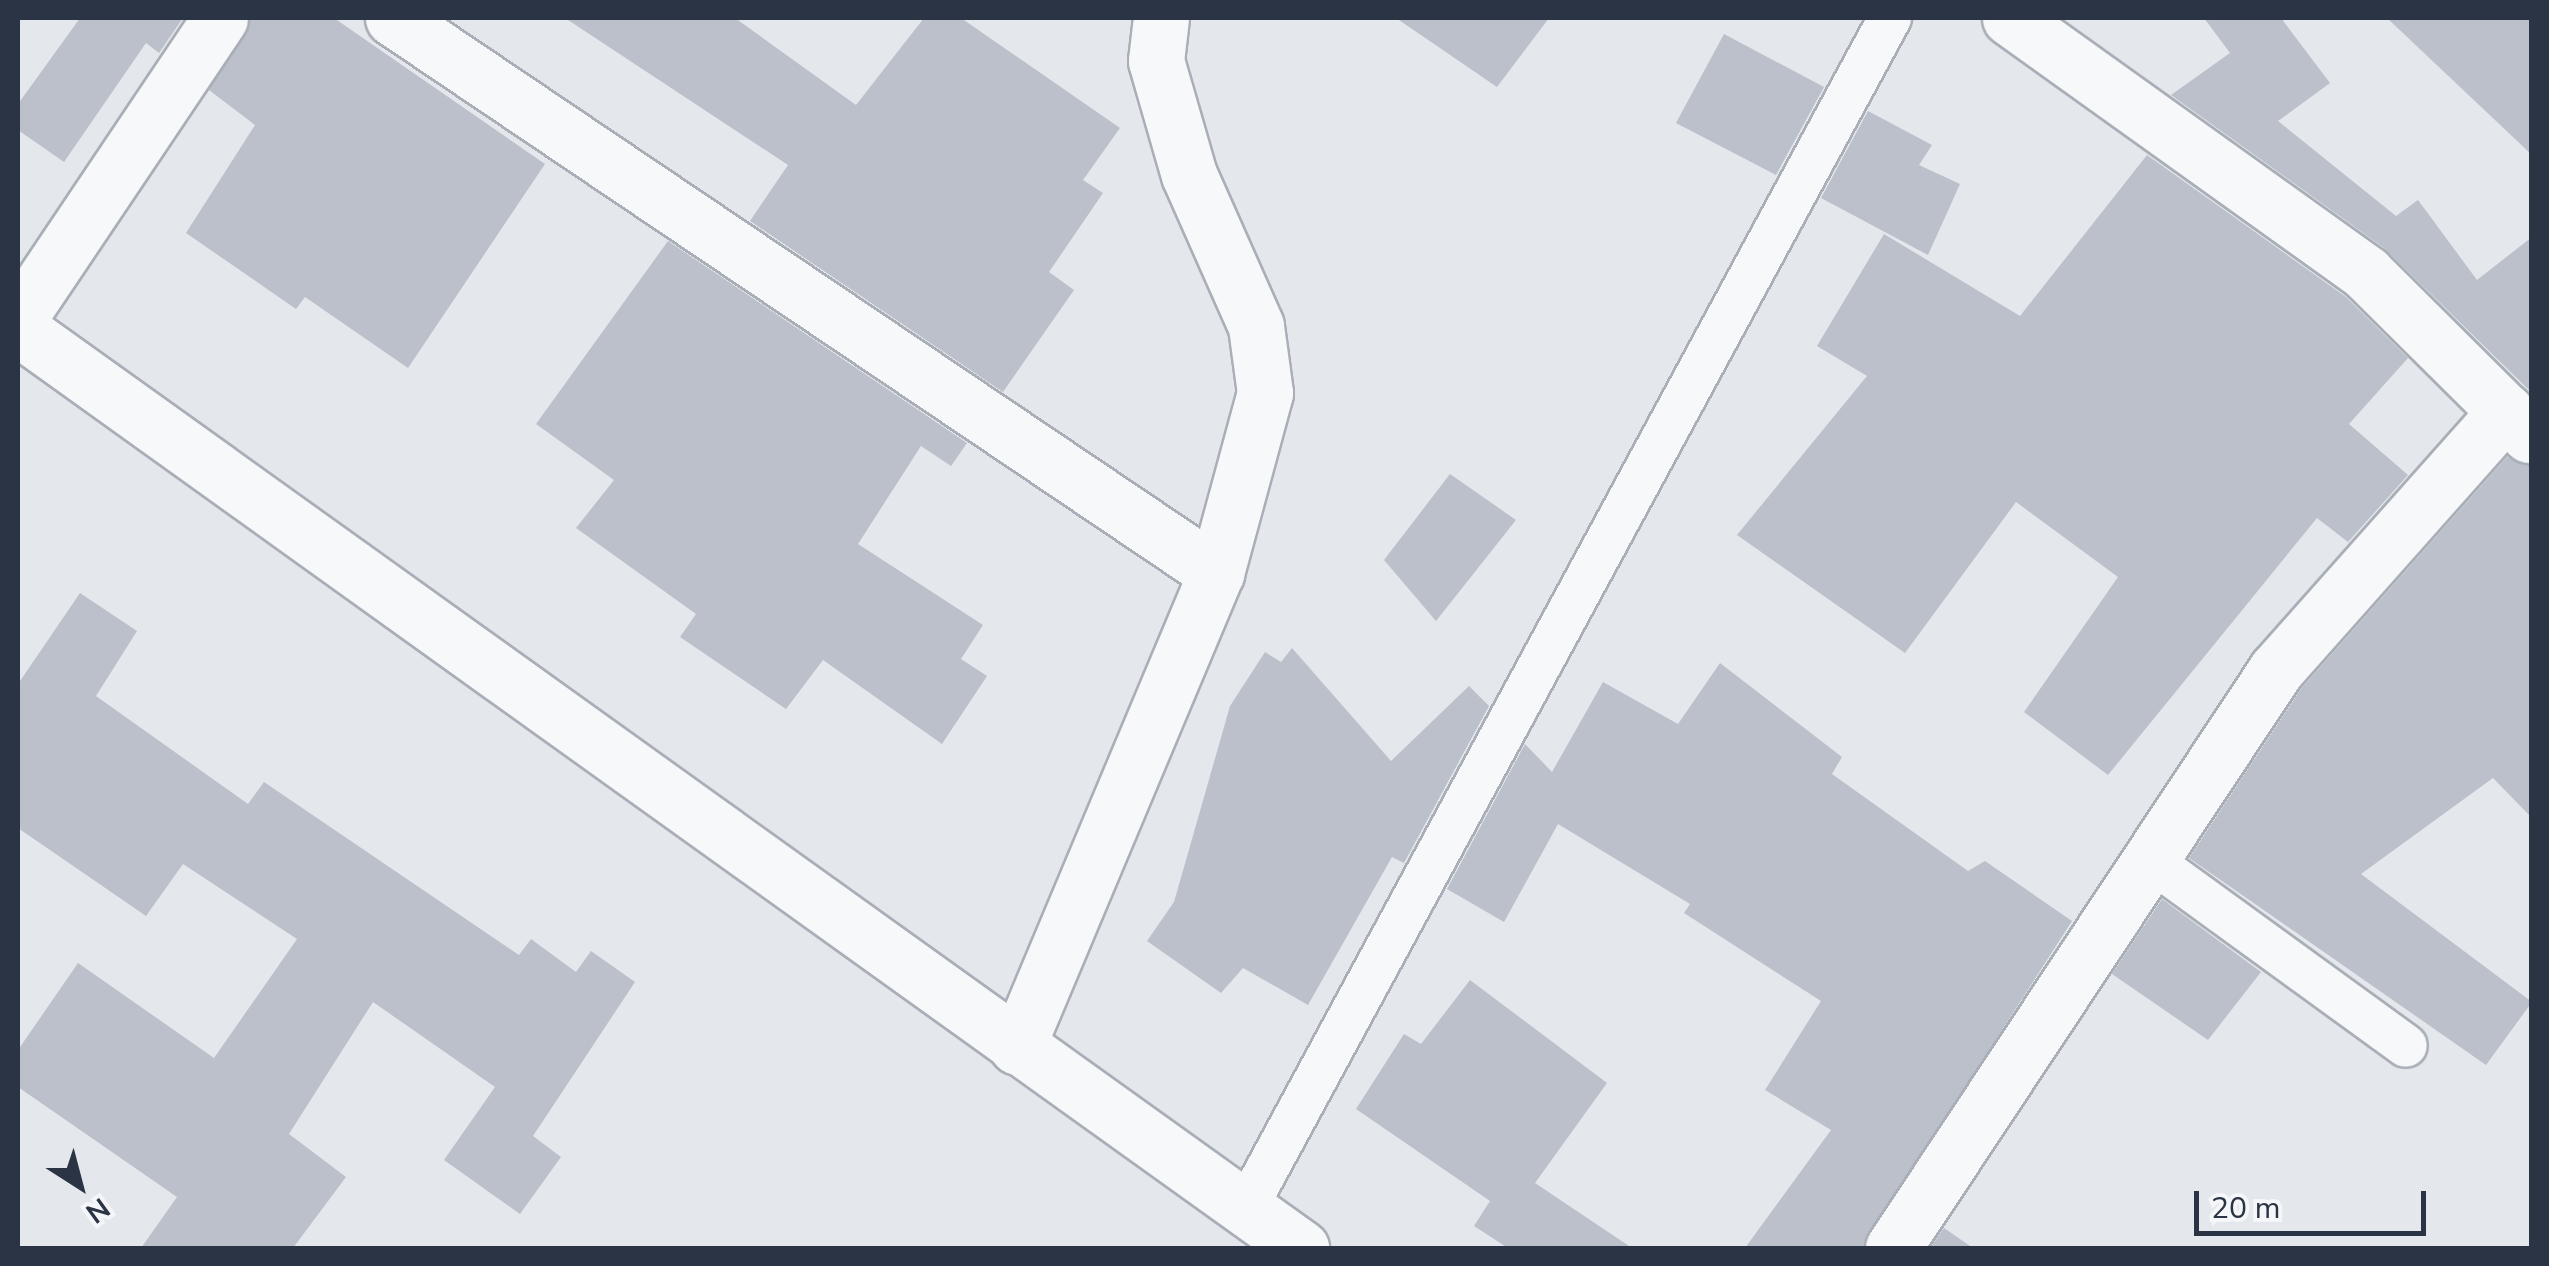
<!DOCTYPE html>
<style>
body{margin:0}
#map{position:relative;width:2549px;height:1266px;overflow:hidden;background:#e4e7ec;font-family:"Nunito Sans",sans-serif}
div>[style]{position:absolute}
.building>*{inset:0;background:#bbc0ca}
.roads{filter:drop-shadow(2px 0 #a9aeb7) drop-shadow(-2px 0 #a9aeb7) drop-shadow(0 2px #a9aeb7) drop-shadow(0 -2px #a9aeb7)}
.lane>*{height:42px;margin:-21px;padding:0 21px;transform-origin:21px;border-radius:21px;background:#f7f8fa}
.street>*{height:55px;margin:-27.5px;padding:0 27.5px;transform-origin:27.5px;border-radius:27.5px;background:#f7f8fa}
span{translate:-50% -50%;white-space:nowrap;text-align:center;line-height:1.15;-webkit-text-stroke:10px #f4f6f9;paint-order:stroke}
.frame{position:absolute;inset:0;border:20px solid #2b3445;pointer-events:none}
.north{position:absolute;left:30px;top:1136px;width:100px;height:100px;-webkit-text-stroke:8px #f4f6f9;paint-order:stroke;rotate:144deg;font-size:28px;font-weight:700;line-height:40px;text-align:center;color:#2b3445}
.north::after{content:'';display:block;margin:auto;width:35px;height:45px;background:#2b3445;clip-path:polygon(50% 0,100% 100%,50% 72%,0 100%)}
.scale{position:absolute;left:2194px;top:1191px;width:232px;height:45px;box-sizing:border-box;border:5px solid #2b3445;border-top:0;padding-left:12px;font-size:30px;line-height:35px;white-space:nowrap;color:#2b3445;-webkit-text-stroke:8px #f4f6f9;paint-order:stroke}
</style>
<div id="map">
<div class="building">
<div style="clip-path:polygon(80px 18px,183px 18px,159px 53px,146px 43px,64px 162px,18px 130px,18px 104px)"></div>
<div style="clip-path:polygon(251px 18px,334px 18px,545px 164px,408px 368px,305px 297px,296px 309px,186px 233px,255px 125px,209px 90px)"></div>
<div style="clip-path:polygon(565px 18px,735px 18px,856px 105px,924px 18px,961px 18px,1120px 128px,1083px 180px,1103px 193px,1049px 272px,1074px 290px,1003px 392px,750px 221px,788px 165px)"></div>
<div style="clip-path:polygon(1396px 18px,1549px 18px,1497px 87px)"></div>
<div style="clip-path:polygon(2204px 18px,2281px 18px,2330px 83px,2278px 121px,2396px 216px,2418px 200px,2477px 280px,2532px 237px,2532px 393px,2384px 248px,2171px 95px,2230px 53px)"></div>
<div style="clip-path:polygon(2387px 18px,2532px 18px,2532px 155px)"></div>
<div style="clip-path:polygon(1724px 34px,1824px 87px,1776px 175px,1676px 123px)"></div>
<div style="clip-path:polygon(1868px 111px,1932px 145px,1919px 165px,1960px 184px,1928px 255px,1821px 198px)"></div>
<div style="clip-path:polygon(2147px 155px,2346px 297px,2408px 358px,2349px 424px,2408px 475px,2348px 542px,2317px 518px,2108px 775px,2024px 712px,2118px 577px,2016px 502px,1905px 653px,1737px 535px,1867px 376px,1817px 346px,1884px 234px,2020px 316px)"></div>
<div style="clip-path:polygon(668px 241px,967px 443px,951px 466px,921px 446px,858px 544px,983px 625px,961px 659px,987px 676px,942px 744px,823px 660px,786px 709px,680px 637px,696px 614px,576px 528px,614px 480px,536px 424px)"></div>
<div style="clip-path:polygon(2507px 457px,2532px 465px,2532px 818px,2493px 778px,2361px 874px,2532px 1002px,2486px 1065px,2189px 858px,2301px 689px)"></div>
<div style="clip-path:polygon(1450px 474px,1516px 520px,1436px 621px,1384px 560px)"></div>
<div style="clip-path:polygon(80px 593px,137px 631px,96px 696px,248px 804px,264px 782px,519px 955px,531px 939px,576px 972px,591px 951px,635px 982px,533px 1136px,561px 1157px,520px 1214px,444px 1160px,495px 1087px,373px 1002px,289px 1134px,346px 1177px,293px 1248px,141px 1248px,177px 1197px,18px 1087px,18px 1050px,78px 963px,214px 1058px,297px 939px,183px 864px,146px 916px,18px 828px,18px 684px)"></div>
<div style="clip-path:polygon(1292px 648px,1391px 761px,1469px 686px,1489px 706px,1404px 863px,1392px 857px,1308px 1005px,1243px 968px,1221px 993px,1147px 941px,1174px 902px,1230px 706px,1265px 652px,1281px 662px)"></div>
<div style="clip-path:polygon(1720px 663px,1842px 757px,1832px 774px,1968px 871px,1985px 861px,2072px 921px,1862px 1248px,1745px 1248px,1831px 1130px,1765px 1090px,1821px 1001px,1684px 913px,1690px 904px,1558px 824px,1504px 922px,1447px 889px,1525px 744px,1552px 772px,1603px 682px,1678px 724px)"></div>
<div style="clip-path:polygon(2162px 899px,2261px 972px,2208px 1040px,2112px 974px)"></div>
<div style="clip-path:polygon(1470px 980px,1607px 1083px,1535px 1183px,1632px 1248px,1508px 1248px,1474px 1226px,1490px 1201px,1356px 1109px,1404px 1034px,1421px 1044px)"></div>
<div style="clip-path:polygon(1944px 1228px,1973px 1248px,1930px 1248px)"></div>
</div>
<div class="roads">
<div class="lane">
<div style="left:2146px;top:857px;width:321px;rotate:36deg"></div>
<div style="left:1246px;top:1208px;width:1353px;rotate:-61.58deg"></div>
</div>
<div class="street">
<div style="left:393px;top:18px;width:993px;rotate:33.99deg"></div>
<div style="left:2010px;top:18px;width:438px;rotate:35.6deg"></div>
<div style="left:2366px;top:273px;width:230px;rotate:44.8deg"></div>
<div style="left:18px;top:319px;width:362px;rotate:-56.1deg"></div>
<div style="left:18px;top:328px;width:1579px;rotate:35.64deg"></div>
<div style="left:1017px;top:1047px;width:514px;rotate:-67.23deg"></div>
<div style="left:1216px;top:573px;width:187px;rotate:-74.8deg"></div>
<div style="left:1265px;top:393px;width:68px;rotate:-97.7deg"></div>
<div style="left:1256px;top:326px;width:165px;rotate:-113.9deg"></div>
<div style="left:1189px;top:175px;width:119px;rotate:-106.1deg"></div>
<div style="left:1156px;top:61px;width:43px;rotate:-83.4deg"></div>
<div style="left:1893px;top:1248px;width:693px;rotate:-56.47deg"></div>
<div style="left:2276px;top:670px;width:346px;rotate:-48.4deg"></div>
</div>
</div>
<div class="frame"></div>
<div class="north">N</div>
<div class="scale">20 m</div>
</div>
